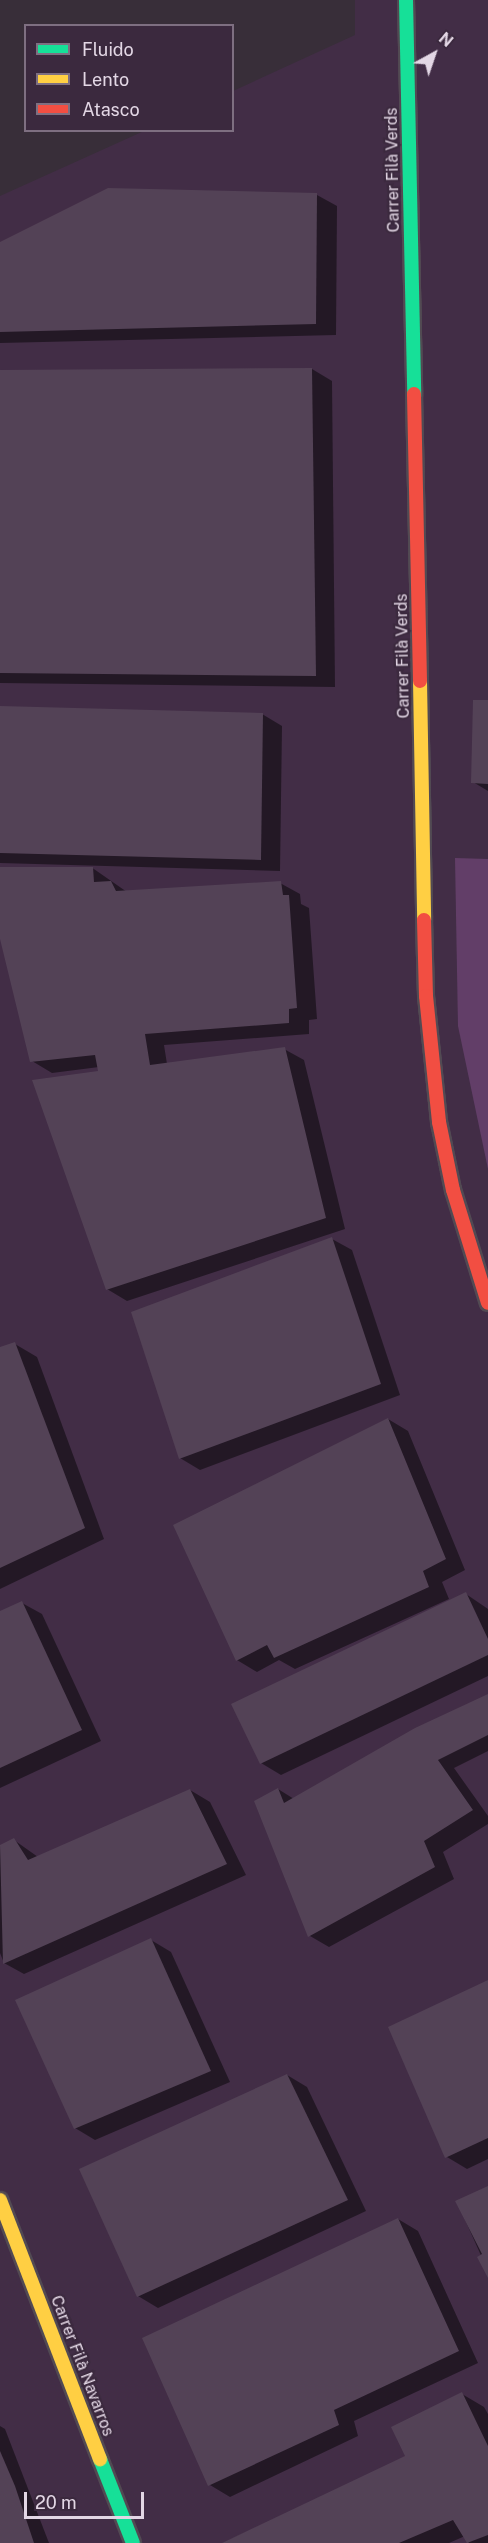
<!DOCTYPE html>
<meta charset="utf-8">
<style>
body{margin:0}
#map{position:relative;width:488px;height:2543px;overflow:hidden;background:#382e39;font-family:"Public Sans",sans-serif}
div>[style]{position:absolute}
.built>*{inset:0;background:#422d46}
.green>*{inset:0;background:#623e68}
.shadow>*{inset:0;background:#0007}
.building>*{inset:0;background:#534256}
.roads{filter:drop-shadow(2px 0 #524a53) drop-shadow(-2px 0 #524a53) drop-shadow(0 2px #524a53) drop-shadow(0 -2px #524a53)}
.fast>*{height:14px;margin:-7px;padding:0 7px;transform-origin:7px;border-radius:7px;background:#16e098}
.slow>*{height:14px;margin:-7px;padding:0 7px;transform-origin:7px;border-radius:7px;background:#ffcf43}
.jam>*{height:14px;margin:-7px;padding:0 7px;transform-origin:7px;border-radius:7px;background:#f24e42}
span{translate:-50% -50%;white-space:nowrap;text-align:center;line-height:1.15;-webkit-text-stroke:4.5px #3b293e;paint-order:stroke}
.street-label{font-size:16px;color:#e3d7e5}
.legend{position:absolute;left:24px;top:24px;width:210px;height:108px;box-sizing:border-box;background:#3b293e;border:2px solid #7e6f81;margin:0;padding:8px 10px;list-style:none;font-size:18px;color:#e3d7e5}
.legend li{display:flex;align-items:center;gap:12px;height:30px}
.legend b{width:30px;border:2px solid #7e6f81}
.north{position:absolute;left:404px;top:24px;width:60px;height:60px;-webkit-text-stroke:4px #3b293e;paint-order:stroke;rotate:40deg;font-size:16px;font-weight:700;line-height:24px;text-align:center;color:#e3d7e5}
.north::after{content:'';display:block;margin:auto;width:21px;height:27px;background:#e3d7e5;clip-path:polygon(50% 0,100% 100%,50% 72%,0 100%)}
.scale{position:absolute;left:24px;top:2492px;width:120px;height:27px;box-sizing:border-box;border:3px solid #e3d7e5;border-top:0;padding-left:8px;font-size:18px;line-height:21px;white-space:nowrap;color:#e3d7e5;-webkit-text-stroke:4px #3b293e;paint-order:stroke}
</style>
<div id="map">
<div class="built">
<div style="clip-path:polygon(355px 0,488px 0,488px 2543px,0 2543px,0 196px,144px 131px,232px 130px,233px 91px,355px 35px)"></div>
</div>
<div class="green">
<div style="clip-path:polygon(455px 858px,488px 859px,488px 1169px,458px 1026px)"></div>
</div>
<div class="shadow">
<div style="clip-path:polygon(317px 195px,337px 206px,336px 335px,0 343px,0 244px)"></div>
<div style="clip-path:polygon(312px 369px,332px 381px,335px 687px,0 683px,0 371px)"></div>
<div style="clip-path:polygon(488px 702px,488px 791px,473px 782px)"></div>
<div style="clip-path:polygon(0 707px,262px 714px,282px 726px,280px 871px,0 863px)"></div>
<div style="clip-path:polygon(91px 867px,127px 892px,280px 883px,300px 894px,301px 904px,309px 908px,317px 1019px,309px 1020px,309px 1034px,164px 1045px,167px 1064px,284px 1049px,304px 1060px,345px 1229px,127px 1301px,107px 1289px,99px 1067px,52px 1073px,32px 1061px,0 933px,0 869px)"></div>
<div style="clip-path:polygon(332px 1239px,352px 1250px,400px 1395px,200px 1470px,180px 1458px)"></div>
<div style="clip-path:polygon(15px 1344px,37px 1357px,104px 1539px,0 1589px,0 1349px)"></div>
<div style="clip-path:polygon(388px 1419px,408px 1431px,465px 1570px,442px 1582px,449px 1599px,295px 1669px,279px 1660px,257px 1672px,237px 1660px)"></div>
<div style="clip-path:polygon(466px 1594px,488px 1609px,488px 1676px,281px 1775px,261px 1763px)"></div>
<div style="clip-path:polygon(22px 1603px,42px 1614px,101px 1741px,0 1788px,0 1612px)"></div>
<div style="clip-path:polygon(488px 1695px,488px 1751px,454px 1768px,488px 1816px,488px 1824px,443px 1852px,454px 1879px,329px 1947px,310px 1936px,278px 1789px,294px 1799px)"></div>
<div style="clip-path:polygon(190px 1790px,210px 1802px,246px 1875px,24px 1974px,4px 1963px,0 1953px,0 1846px,14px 1840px,38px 1857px)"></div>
<div style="clip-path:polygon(151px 1940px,171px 1952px,230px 2082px,95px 2140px,75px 2128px)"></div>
<div style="clip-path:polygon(488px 1982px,488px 2159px,467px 2169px,447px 2157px)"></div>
<div style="clip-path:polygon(287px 2075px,307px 2087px,366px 2211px,158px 2308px,138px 2296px)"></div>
<div style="clip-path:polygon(488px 2187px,488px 2271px,457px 2202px)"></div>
<div style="clip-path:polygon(398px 2219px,418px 2231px,478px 2363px,354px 2421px,358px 2436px,230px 2497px,210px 2485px,144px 2339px)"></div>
<div style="clip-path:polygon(462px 2394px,484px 2407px,488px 2414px,488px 2543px,469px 2543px,465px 2536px,449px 2543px,223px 2543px,407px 2457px)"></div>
<div style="clip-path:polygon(0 2426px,5px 2429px,49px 2543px,0 2543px)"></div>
</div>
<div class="building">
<div style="clip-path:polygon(108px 188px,317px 193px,316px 324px,0 332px,0 242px)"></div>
<div style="clip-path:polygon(312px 368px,316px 676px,0 673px,0 370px)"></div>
<div style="clip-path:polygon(473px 700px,488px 700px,488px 784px,471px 783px)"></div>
<div style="clip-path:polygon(0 706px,263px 713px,261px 860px,0 853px)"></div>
<div style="clip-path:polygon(0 867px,93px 867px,94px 882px,111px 881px,116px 891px,281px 881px,283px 895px,289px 895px,297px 1008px,289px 1009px,289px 1023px,145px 1034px,150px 1065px,285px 1047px,326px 1218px,106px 1290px,32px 1080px,98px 1071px,95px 1055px,30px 1062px,0 939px)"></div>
<div style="clip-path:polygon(332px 1237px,381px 1384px,179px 1459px,131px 1312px)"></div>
<div style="clip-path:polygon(15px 1342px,85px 1528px,0 1568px,0 1347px)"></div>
<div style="clip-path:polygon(388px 1418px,446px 1559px,423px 1571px,429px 1587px,274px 1658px,267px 1645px,236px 1661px,173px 1525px)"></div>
<div style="clip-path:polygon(466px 1592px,488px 1639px,488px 1655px,260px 1764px,231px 1704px)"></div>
<div style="clip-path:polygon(22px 1601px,82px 1730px,0 1768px,0 1611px)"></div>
<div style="clip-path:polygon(488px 1694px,488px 1735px,438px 1760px,473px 1810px,424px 1841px,435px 1867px,308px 1937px,254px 1801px,278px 1788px,284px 1803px,415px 1728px)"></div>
<div style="clip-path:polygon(190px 1789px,227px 1864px,3px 1964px,0 1845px,14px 1838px,28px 1860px)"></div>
<div style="clip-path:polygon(151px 1938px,211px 2071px,74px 2129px,15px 2000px)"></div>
<div style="clip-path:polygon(488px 1980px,488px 2138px,445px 2158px,388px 2027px)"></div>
<div style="clip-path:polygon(287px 2074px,348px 2200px,137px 2297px,79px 2169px)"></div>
<div style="clip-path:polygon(488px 2186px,488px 2278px,477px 2257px,482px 2254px,455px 2201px)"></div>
<div style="clip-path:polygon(398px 2218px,459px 2351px,334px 2410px,339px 2425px,208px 2486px,142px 2338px)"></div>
<div style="clip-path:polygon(462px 2392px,488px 2446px,488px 2535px,467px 2543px,453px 2520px,399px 2543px,222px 2543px,405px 2456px,391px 2427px)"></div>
<div style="clip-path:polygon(0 2451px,15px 2486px,34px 2543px,0 2543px)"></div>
</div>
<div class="roads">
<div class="fast">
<div style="left:406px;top:0;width:394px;rotate:88.8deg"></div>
<div style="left:100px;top:2459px;width:90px;rotate:68.6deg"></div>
</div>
<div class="slow">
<div style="left:420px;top:681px;width:239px;rotate:89deg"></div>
<div style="left:0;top:2200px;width:278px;rotate:68.9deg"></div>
</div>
<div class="jam">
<div style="left:414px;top:394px;width:287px;rotate:88.8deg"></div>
<div style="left:424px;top:920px;width:76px;rotate:88.5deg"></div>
<div style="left:426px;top:996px;width:127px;rotate:84.1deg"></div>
<div style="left:439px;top:1122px;width:69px;rotate:78.4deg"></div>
<div style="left:453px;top:1190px;width:118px;rotate:72.8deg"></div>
</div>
</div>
<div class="street-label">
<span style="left:393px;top:170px;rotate:-91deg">Carrer Filà Verds</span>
<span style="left:403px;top:656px;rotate:-91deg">Carrer Filà Verds</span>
<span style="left:82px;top:2366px;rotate:69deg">Carrer Filà Navarros</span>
</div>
<ul class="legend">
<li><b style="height:8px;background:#16e098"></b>Fluido</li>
<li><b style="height:8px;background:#ffcf43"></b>Lento</li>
<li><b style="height:8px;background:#f24e42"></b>Atasco</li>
</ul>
<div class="north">N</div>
<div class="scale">20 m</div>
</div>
